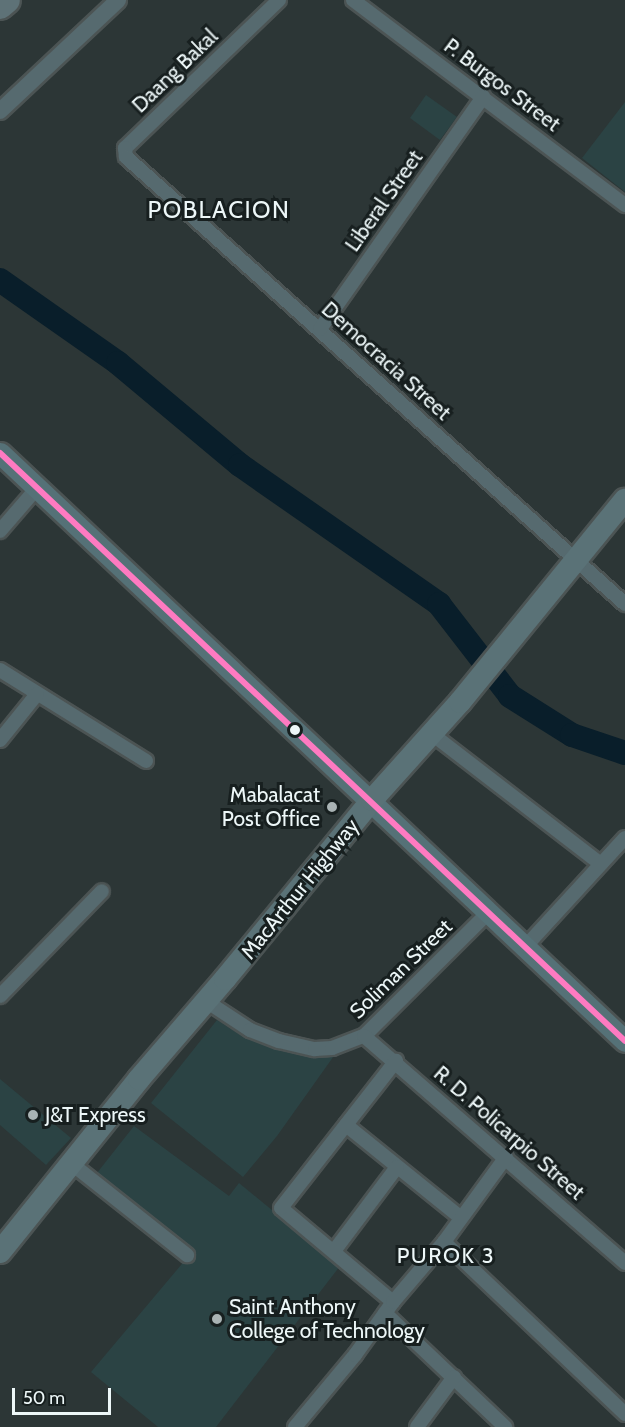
<!DOCTYPE html>
<style>
body{margin:0}
#map{position:relative;width:625px;height:1427px;overflow:hidden;background:#2c3636;font-family:Cabin,sans-serif}
div>[style]{position:absolute}
.built>*{inset:0;background:#2b4344}
.river>*{height:24px;margin:-12px;padding:0 12px;transform-origin:12px;border-radius:12px;background:#091e2a}
.roads{filter:drop-shadow(2px 0 #4c5454) drop-shadow(-2px 0 #4c5454) drop-shadow(0 2px #4c5454) drop-shadow(0 -2px #4c5454)}
.minor>*{height:14px;margin:-7px;padding:0 7px;transform-origin:7px;border-radius:7px;background:#566a6f}
.tertiary>*{height:16px;margin:-8px;padding:0 8px;transform-origin:8px;border-radius:8px;background:#566a6f}
.primary>*{height:21px;margin:-10.5px;padding:0 10.5px;transform-origin:10.5px;border-radius:10.5px;background:#557177}
.trunk>*{height:22px;margin:-11px;padding:0 11px;transform-origin:11px;border-radius:11px;background:#5a7277}
.motorway>*{height:26px;margin:-13px;padding:0 13px;transform-origin:13px;border-radius:13px;background:#5e7277}
.bus-1>*{height:6px;margin:-3px;padding:0 3px;transform-origin:3px;border-radius:3px;background:#fe7ac1}
.dots>*{width:16px;height:16px;translate:-50% -50%;box-sizing:border-box;border:3px solid #171f1f;border-radius:50%}
span{translate:-50% -50%;white-space:nowrap;text-align:center;line-height:1.15;-webkit-text-stroke:6px #171f1f;paint-order:stroke}
.street-label{font-size:21px;color:#edf7f8}
.poi-label{font-size:21px;color:#edf7f8}
.right{translate:-100% -50%;text-align:right}
.left{translate:0 -50%;text-align:left}
.neighbourhood-label{font-size:22px;color:#edf7f8;letter-spacing:1.5px}
.quarter-label{font-size:24px;color:#edf7f8;letter-spacing:1.5px}
.scale{position:absolute;left:12px;top:1388px;width:99px;height:27px;box-sizing:border-box;border:3px solid #edf7f8;border-top:0;padding-left:8px;font-size:18px;line-height:21px;white-space:nowrap;color:#edf7f8;-webkit-text-stroke:4px #171f1f;paint-order:stroke}
</style>
<div id="map">
<div class="built">
<div style="clip-path:polygon(426px 95px,457px 117px,440px 140px,410px 118px)"></div>
<div style="clip-path:polygon(625px 102px,625px 192px,582px 158px)"></div>
<div style="clip-path:polygon(217px 1020px,242px 1036px,293px 1051px,336px 1053px,277px 1136px,243px 1177px,151px 1103px)"></div>
<div style="clip-path:polygon(0 1079px,71px 1138px,46px 1165px,0 1125px)"></div>
<div style="clip-path:polygon(134px 1126px,229px 1196px,239px 1183px,340px 1266px,216px 1427px,158px 1427px,91px 1372px,181px 1265px,190px 1251px,93px 1178px)"></div>
</div>
<div class="river">
<div style="left:0;top:280px;width:144px;rotate:35.1deg"></div>
<div style="left:118px;top:363px;width:159px;rotate:39.9deg"></div>
<div style="left:240px;top:465px;width:243px;rotate:34.9deg"></div>
<div style="left:439px;top:604px;width:116px;rotate:52.3deg"></div>
<div style="left:510px;top:696px;width:73px;rotate:32.2deg"></div>
<div style="left:572px;top:735px;width:56px;rotate:18.8deg"></div>
</div>
<div class="roads">
<div class="minor">
<div style="left:279px;top:0;width:214px;rotate:136.1deg"></div>
<div style="left:125px;top:148px;width:9px;rotate:84deg"></div>
<div style="left:126px;top:157px;width:670px;rotate:41.85deg"></div>
<div style="left:353px;top:0;width:341px;rotate:37deg"></div>
<div style="left:320px;top:329px;width:284px;rotate:-54.9deg"></div>
<div style="left:0;top:531px;width:57px;rotate:-49.3deg"></div>
<div style="left:0;top:670px;width:172px;rotate:31.9deg"></div>
<div style="left:432px;top:734px;width:213px;rotate:37.6deg"></div>
<div style="left:0;top:740px;width:59px;rotate:-51.2deg"></div>
<div style="left:525px;top:947px;width:148px;rotate:-47.5deg"></div>
<div style="left:0;top:996px;width:146px;rotate:-45.8deg"></div>
<div style="left:206px;top:1001px;width:53px;rotate:33.4deg"></div>
<div style="left:250px;top:1030px;width:31px;rotate:21deg"></div>
<div style="left:279px;top:1041px;width:37px;rotate:13deg"></div>
<div style="left:315px;top:1049px;width:17px;rotate:-3deg"></div>
<div style="left:332px;top:1048px;width:34px;rotate:-21deg"></div>
<div style="left:364px;top:1036px;width:175px;rotate:-44.8deg"></div>
<div style="left:364px;top:1036px;width:346px;rotate:41deg"></div>
<div style="left:346px;top:1125px;width:146px;rotate:38.9deg"></div>
<div style="left:72px;top:1164px;width:147px;rotate:38.4deg"></div>
<div style="left:444px;top:1242px;width:250px;rotate:43.5deg"></div>
<div style="left:334px;top:1251px;width:105px;rotate:-53.1deg"></div>
<div style="left:393px;top:1302px;width:146px;rotate:-140deg"></div>
<div style="left:281px;top:1208px;width:187px;rotate:-52deg"></div>
<div style="left:385px;top:1313px;width:166px;rotate:43.5deg"></div>
<div style="left:295px;top:1427px;width:94px;rotate:-50.2deg"></div>
<div style="left:355px;top:1355px;width:65px;rotate:-54.4deg"></div>
<div style="left:393px;top:1302px;width:79px;rotate:-49.6deg"></div>
<div style="left:444px;top:1242px;width:105px;rotate:-53.9deg"></div>
<div style="left:417px;top:1427px;width:62px;rotate:-53.5deg"></div>
</div>
<div class="tertiary">
<div style="left:0;top:111px;width:162px;rotate:-43.2deg"></div>
</div>
<div class="primary">
<div style="left:0;top:453px;width:858px;rotate:43.25deg"></div>
</div>
<div class="trunk">
<div style="left:0;top:1252px;width:222px;rotate:-51.2deg"></div>
<div style="left:139px;top:1079px;width:132px;rotate:-49.3deg"></div>
<div style="left:225px;top:979px;width:232px;rotate:-50.6deg"></div>
<div style="left:372px;top:800px;width:132px;rotate:-48.1deg"></div>
<div style="left:460px;top:702px;width:261px;rotate:-50.8deg"></div>
</div>
<div class="motorway">
<div style="left:0;top:6px;width:9px;rotate:-41deg"></div>
</div>
</div>
<div class="bus-1">
<div style="left:0;top:453px;width:858px;rotate:43.25deg"></div>
</div>
<div class="dots">
<div style="left:295px;top:730px;background:#edf7f8"></div>
<div style="left:332px;top:807px;background:#a9b3b4"></div>
<div style="left:33px;top:1115px;background:#a9b3b4"></div>
<div style="left:217px;top:1319px;background:#a9b3b4"></div>
</div>
<div class="street-label">
<span style="left:175px;top:71px;rotate:-44deg">Daang Bakal</span>
<span style="left:502px;top:85px;rotate:37deg">P. Burgos Street</span>
<span style="left:384px;top:201px;rotate:-55deg">Liberal Street</span>
<span style="left:386px;top:361px;rotate:42deg">Democracia Street</span>
<span style="left:300px;top:889px;rotate:-51deg">MacArthur Highway</span>
<span style="left:401px;top:969px;rotate:-44deg">Soliman Street</span>
<span style="left:509px;top:1133px;rotate:41deg">R. D. Policarpio Street</span>
</div>
<div class="poi-label">
<span class="right" style="left:320px;top:807px">Mabalacat<br>Post Office</span>
<span class="left" style="left:45px;top:1115px">J&amp;T Express</span>
<span class="left" style="left:229px;top:1319px">Saint Anthony<br>College of Technology</span>
</div>
<div class="neighbourhood-label">
<span style="left:446px;top:1256px">PUROK 3</span>
</div>
<div class="quarter-label">
<span style="left:219px;top:210px">POBLACION</span>
</div>
<div class="scale">50 m</div>
</div>
